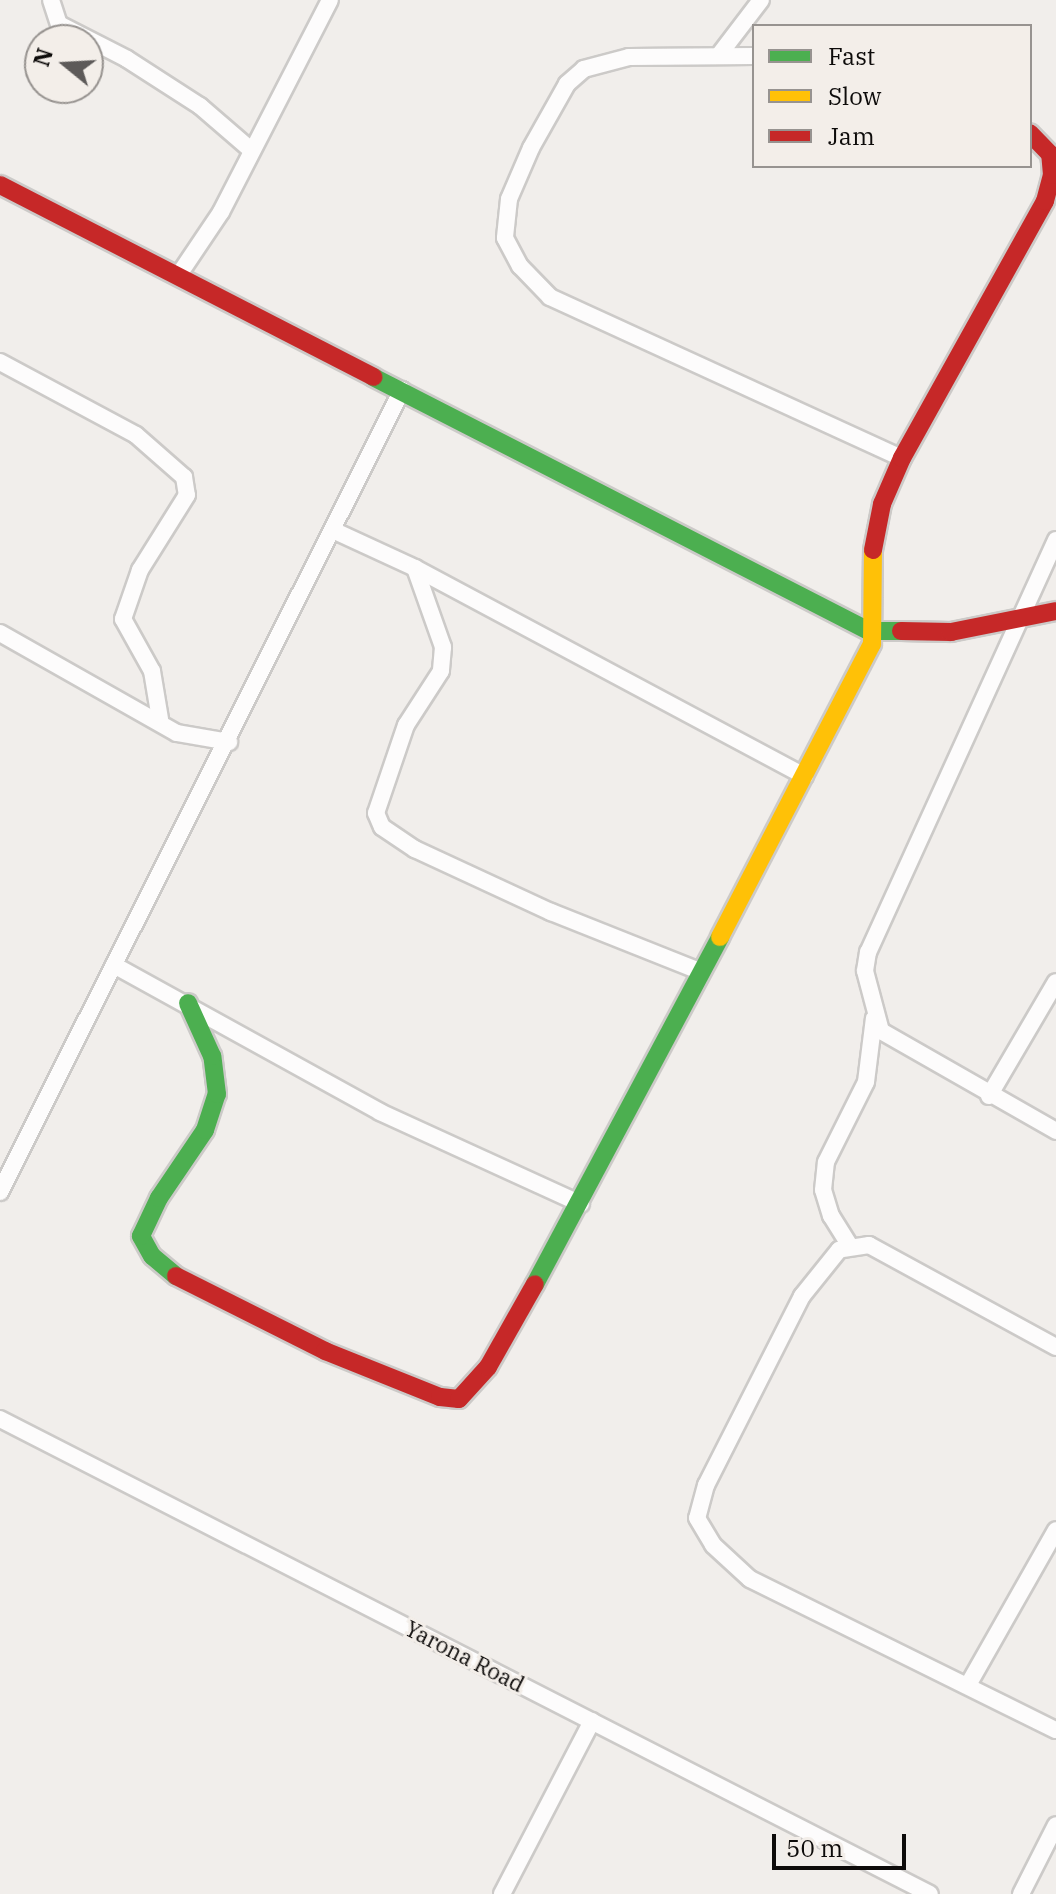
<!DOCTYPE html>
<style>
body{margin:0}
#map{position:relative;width:1056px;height:1894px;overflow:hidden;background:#f1eeeb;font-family:"IBM Plex Serif",serif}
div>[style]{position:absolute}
.roads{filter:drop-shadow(2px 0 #cccac8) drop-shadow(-2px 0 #cccac8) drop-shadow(0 2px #cccac8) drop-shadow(0 -2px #cccac8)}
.street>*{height:16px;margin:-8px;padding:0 8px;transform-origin:8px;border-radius:8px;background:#fdfcfc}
.fast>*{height:18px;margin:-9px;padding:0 9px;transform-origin:9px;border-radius:9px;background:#4caf50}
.slow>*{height:18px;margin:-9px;padding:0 9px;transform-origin:9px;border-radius:9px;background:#ffc107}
.jam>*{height:18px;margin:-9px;padding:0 9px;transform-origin:9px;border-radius:9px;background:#c62828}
span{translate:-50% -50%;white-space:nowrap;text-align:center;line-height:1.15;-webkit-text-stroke:6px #f3eee9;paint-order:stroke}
.street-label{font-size:22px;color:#0d0b0a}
.legend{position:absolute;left:752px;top:24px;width:280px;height:144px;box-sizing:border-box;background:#f3eee9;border:2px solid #979390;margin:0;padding:10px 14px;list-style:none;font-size:24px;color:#0d0b0a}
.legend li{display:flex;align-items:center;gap:16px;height:40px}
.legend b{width:40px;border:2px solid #979390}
.north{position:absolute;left:24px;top:24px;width:80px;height:80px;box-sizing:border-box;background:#f3eee9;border:2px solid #979390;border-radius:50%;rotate:288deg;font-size:22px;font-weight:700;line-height:32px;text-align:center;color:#0d0b0a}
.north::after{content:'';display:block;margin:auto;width:28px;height:36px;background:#5d5a59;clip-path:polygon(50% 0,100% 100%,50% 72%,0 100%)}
.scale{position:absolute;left:772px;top:1834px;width:134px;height:36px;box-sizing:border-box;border:4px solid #0d0b0a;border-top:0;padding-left:10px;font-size:24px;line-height:28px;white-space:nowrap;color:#0d0b0a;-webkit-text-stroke:6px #f3eee9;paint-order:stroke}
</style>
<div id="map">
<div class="roads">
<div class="street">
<div style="left:51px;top:0;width:25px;rotate:72deg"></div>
<div style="left:59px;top:24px;width:76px;rotate:27.2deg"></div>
<div style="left:127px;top:59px;width:87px;rotate:32.8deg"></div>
<div style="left:200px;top:106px;width:67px;rotate:40.8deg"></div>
<div style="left:719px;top:55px;width:69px;rotate:-52.6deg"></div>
<div style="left:754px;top:56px;width:125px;rotate:179.5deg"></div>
<div style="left:629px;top:57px;width:47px;rotate:165.1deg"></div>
<div style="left:584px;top:69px;width:23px;rotate:139deg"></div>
<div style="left:567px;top:84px;width:73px;rotate:119.4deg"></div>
<div style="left:531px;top:148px;width:56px;rotate:113.3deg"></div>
<div style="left:509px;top:199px;width:39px;rotate:96deg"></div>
<div style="left:505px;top:238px;width:32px;rotate:62deg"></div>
<div style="left:520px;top:266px;width:43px;rotate:45.9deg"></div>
<div style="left:550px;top:297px;width:387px;rotate:24.6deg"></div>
<div style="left:178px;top:276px;width:77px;rotate:-56.1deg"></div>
<div style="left:221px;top:212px;width:238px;rotate:-62.8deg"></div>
<div style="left:0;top:362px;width:154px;rotate:28.2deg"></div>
<div style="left:136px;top:435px;width:64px;rotate:41.2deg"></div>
<div style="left:184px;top:477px;width:18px;rotate:81deg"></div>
<div style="left:187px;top:495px;width:89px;rotate:122.1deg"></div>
<div style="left:140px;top:570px;width:52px;rotate:109.1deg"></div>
<div style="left:123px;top:619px;width:60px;rotate:60.9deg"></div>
<div style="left:152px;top:671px;width:49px;rotate:80.5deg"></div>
<div style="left:335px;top:531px;width:88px;rotate:24.8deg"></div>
<div style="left:415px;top:568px;width:442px;rotate:28.1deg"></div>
<div style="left:1056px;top:540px;width:453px;rotate:114.5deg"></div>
<div style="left:868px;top:952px;width:19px;rotate:99deg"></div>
<div style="left:865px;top:971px;width:62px;rotate:75.1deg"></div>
<div style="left:881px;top:1031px;width:202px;rotate:29.7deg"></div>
<div style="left:415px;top:568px;width:84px;rotate:70.5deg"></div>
<div style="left:443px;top:647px;width:24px;rotate:95deg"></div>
<div style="left:441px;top:671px;width:64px;rotate:122.9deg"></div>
<div style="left:406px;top:725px;width:93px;rotate:108.8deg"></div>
<div style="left:376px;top:813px;width:15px;rotate:67deg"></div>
<div style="left:382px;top:827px;width:40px;rotate:34deg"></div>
<div style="left:415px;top:849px;width:150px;rotate:24.9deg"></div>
<div style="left:551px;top:912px;width:159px;rotate:21.7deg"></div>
<div style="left:0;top:633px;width:203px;rotate:29.5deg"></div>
<div style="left:177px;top:733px;width:53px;rotate:9.8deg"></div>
<div style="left:114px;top:965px;width:304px;rotate:28.9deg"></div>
<div style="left:380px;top:1112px;width:221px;rotate:24.6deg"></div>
<div style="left:989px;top:1096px;width:132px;rotate:-59.6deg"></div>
<div style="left:0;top:1192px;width:897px;rotate:-63.38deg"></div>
<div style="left:850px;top:1246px;width:36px;rotate:-122deg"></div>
<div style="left:831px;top:1216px;width:27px;rotate:-107deg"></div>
<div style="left:823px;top:1190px;width:28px;rotate:-84deg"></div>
<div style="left:826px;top:1162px;width:89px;rotate:-63.4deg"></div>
<div style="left:866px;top:1082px;width:64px;rotate:-82.9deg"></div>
<div style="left:1056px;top:1347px;width:213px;rotate:-151.4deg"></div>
<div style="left:869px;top:1245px;width:30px;rotate:171deg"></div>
<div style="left:839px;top:1250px;width:59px;rotate:128.8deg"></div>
<div style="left:802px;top:1296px;width:212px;rotate:116.9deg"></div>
<div style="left:706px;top:1485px;width:34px;rotate:105deg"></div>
<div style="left:697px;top:1518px;width:31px;rotate:59deg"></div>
<div style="left:713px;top:1545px;width:50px;rotate:42.6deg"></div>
<div style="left:750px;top:1579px;width:341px;rotate:26.3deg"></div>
<div style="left:0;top:1419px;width:1044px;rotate:27.06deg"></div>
<div style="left:968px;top:1685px;width:178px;rotate:-60.4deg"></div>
<div style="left:502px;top:1894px;width:195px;rotate:-62.5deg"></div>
<div style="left:1021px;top:1894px;width:77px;rotate:-63.1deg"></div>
</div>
<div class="fast">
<div style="left:373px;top:377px;width:557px;rotate:27.12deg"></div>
<div style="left:869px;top:631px;width:32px"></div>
<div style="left:176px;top:1276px;width:31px;rotate:-140deg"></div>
<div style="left:152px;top:1256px;width:23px;rotate:-119deg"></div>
<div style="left:141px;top:1236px;width:42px;rotate:-64.7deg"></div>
<div style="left:159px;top:1198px;width:82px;rotate:-55.9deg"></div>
<div style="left:205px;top:1130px;width:38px;rotate:-72deg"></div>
<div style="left:217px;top:1094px;width:38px;rotate:-97deg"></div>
<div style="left:212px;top:1056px;width:58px;rotate:-114.4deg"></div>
<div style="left:535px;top:1284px;width:393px;rotate:-61.9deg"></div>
</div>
<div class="slow">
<div style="left:720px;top:937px;width:330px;rotate:-62.6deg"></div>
<div style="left:872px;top:644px;width:94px;rotate:-89.4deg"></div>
</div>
<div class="jam">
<div style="left:0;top:185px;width:420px;rotate:27.2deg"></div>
<div style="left:873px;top:550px;width:47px;rotate:-78.9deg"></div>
<div style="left:882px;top:504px;width:50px;rotate:-66.5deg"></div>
<div style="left:902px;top:458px;width:294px;rotate:-60.9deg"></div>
<div style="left:1045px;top:201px;width:27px;rotate:-75deg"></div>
<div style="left:1052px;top:175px;width:21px;rotate:-95deg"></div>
<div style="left:1050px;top:154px;width:29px;rotate:-134deg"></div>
<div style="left:901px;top:631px;width:50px;rotate:1.1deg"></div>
<div style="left:951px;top:632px;width:107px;rotate:-11.3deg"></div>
<div style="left:176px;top:1276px;width:167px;rotate:26.7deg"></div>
<div style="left:325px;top:1351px;width:124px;rotate:21.8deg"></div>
<div style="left:440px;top:1397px;width:19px;rotate:6deg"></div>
<div style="left:459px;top:1399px;width:43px;rotate:-47.8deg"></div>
<div style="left:488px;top:1367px;width:95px;rotate:-60.5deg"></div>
</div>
</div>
<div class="street-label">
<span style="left:465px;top:1656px;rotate:27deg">Yarona Road</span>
</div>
<ul class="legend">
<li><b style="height:10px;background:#4caf50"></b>Fast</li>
<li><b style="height:10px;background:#ffc107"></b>Slow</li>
<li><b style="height:10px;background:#c62828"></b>Jam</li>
</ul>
<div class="north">N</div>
<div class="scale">50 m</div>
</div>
